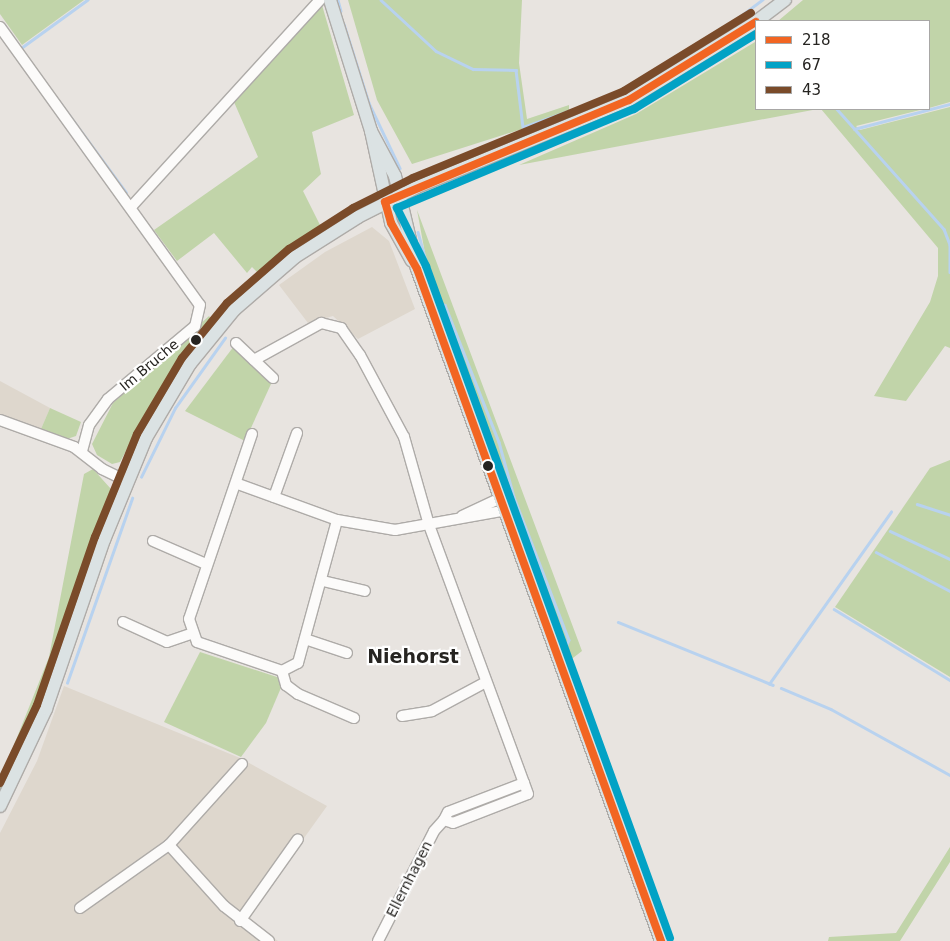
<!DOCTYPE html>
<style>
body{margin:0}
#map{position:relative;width:950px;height:941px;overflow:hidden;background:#e8e4e0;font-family:"DejaVu Sans",sans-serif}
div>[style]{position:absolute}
.built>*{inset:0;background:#ded7cd}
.green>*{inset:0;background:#c1d4a9}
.stream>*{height:2.5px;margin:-1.25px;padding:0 1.25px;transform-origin:1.25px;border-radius:1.25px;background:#b8d2ef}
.roads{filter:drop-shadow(1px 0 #aeaba8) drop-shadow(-1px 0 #aeaba8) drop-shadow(0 1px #aeaba8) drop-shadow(0 -1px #aeaba8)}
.minor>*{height:10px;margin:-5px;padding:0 5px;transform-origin:5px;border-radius:5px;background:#fcfbfa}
.major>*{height:12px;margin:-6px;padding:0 6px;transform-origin:6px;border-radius:6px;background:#dbe2e3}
.bus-1>*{height:8px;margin:-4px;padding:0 4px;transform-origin:4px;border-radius:4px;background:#f26522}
.bus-2>*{height:8px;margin:-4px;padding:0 4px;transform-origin:4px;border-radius:4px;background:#02a2c5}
.bus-3>*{height:8px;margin:-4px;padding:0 4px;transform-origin:4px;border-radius:4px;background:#7a4b2a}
.dots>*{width:14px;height:14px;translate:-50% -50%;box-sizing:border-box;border:2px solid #fff;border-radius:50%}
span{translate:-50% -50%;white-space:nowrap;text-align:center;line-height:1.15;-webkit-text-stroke:4.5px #fff;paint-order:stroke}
.street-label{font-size:14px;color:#262421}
.district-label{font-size:19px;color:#262421;font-weight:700}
.legend{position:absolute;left:755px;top:20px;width:175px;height:90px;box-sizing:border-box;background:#fff;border:1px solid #a8a7a6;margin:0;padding:6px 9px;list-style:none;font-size:15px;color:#262421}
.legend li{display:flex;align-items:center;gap:10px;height:25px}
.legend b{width:25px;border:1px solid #a8a7a6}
</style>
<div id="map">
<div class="built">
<div style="clip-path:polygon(372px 227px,389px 241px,415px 309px,358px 339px,333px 316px,308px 323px,279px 285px,325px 252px)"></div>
<div style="clip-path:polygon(0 381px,50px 408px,41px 429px,0 415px)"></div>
<div style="clip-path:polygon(64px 686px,240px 758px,327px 806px,246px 919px,278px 941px,0 941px,0 833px,37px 761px)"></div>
</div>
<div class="green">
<div style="clip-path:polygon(0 0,84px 0,22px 45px,0 14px)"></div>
<div style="clip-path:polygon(348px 0,522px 0,519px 63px,527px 119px,569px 105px,569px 114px,412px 164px,377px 100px)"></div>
<div style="clip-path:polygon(803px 0,950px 0,950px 102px,929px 108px,929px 21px,778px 21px)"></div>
<div style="clip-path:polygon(322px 5px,354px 115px,312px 132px,321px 174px,303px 191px,320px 225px,257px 272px,252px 267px,247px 273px,214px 233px,177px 261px,154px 230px,258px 157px,234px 102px)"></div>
<div style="clip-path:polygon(755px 42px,756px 109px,818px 109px,519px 165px,636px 114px)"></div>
<div style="clip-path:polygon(950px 107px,950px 348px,945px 346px,906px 401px,874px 396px,930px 302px,938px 276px,938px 248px,821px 109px,924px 109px,856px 126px,860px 130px)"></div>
<div style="clip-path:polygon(417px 210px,582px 651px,569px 661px,439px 305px,443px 306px,427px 264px)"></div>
<div style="clip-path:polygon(209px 316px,212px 320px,156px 395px,120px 462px,112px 464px,97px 455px,92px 444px,113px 403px)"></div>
<div style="clip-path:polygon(234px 346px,271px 384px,245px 441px,185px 411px)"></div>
<div style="clip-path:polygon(50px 408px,81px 422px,76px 436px,67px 439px,41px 429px)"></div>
<div style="clip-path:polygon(950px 460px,950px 677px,835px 607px,930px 468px)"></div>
<div style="clip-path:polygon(93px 469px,111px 489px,38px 710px,0 793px,0 780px,49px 657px,84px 474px)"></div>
<div style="clip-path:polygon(200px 652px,277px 677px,283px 683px,266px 723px,241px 757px,164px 722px)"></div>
<div style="clip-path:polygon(950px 847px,950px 862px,900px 941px,828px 941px,829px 937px,896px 933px)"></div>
</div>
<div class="stream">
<div style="left:338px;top:0;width:11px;rotate:75deg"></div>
<div style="left:381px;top:0;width:75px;rotate:42.8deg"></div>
<div style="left:436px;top:51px;width:41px;rotate:25.9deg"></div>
<div style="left:473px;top:69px;width:43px;rotate:1.3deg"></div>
<div style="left:516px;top:70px;width:57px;rotate:83deg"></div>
<div style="left:523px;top:127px;width:90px;rotate:-19.4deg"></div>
<div style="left:608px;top:97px;width:129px;rotate:-30.4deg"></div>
<div style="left:719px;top:32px;width:54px;rotate:-36.7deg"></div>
<div style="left:344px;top:24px;width:83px;rotate:72.4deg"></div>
<div style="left:369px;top:103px;width:72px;rotate:64.5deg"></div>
<div style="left:21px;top:48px;width:82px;rotate:-36deg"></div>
<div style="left:56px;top:97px;width:118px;rotate:53.6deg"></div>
<div style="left:837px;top:109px;width:161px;rotate:48.3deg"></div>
<div style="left:944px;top:229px;width:17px;rotate:69deg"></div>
<div style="left:950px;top:245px;width:27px;rotate:90deg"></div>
<div style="left:854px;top:129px;width:99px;rotate:-14.6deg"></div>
<div style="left:418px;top:232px;width:74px;rotate:74.3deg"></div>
<div style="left:438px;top:303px;width:7px;rotate:16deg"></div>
<div style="left:445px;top:305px;width:147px;rotate:68.5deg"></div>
<div style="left:499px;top:442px;width:57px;rotate:74.7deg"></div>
<div style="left:514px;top:497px;width:153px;rotate:69deg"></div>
<div style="left:569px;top:640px;width:12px;rotate:114deg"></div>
<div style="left:564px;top:651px;width:11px;rotate:68deg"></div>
<div style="left:141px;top:477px;width:77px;rotate:-63.8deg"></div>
<div style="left:175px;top:408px;width:86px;rotate:-54.5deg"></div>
<div style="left:917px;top:504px;width:35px;rotate:18deg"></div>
<div style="left:890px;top:531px;width:66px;rotate:25deg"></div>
<div style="left:876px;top:552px;width:84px;rotate:27.8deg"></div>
<div style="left:834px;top:609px;width:136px;rotate:31.5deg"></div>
<div style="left:618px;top:622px;width:167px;rotate:22.1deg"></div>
<div style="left:573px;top:676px;width:265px;rotate:69.7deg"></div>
<div style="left:67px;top:683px;width:196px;rotate:-70.6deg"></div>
<div style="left:769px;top:684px;width:211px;rotate:-54.7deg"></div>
<div style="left:781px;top:688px;width:54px;rotate:22.8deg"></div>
<div style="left:831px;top:709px;width:136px;rotate:29deg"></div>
<div style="left:671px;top:939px;width:2px;rotate:90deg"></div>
</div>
<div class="roads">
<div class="minor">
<div style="left:0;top:27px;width:342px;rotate:54.3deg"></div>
<div style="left:200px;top:305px;width:22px;rotate:103deg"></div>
<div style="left:195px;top:326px;width:114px;rotate:140deg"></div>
<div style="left:108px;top:399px;width:32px;rotate:126deg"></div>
<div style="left:89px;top:425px;width:27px;rotate:105deg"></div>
<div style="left:131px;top:207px;width:280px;rotate:-47.6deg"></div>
<div style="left:236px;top:343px;width:51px;rotate:43.4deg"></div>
<div style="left:254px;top:360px;width:77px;rotate:-28.9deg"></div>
<div style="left:321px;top:323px;width:21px;rotate:14deg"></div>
<div style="left:341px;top:328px;width:33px;rotate:55deg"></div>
<div style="left:360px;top:355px;width:93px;rotate:61.8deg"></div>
<div style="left:404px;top:437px;width:91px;rotate:74.1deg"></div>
<div style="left:429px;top:525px;width:275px;rotate:69.8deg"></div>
<div style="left:524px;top:783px;width:81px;rotate:159.1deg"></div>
<div style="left:448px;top:812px;width:9px;rotate:117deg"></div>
<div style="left:444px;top:820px;width:9px;rotate:18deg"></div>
<div style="left:453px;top:823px;width:80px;rotate:-21.1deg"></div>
<div style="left:528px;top:794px;width:12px;rotate:-110deg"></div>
<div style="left:0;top:420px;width:79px;rotate:20deg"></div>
<div style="left:74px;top:447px;width:36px;rotate:38deg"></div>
<div style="left:102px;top:469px;width:28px;rotate:26deg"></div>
<div style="left:252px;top:434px;width:195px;rotate:108.8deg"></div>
<div style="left:189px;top:619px;width:24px;rotate:71deg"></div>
<div style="left:197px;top:642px;width:90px;rotate:18.8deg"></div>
<div style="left:282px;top:671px;width:18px;rotate:-27deg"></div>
<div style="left:298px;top:663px;width:148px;rotate:-74.7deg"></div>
<div style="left:238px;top:484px;width:105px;rotate:20deg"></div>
<div style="left:337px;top:520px;width:59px;rotate:9.8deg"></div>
<div style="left:395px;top:530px;width:109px;rotate:-10.1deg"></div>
<div style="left:274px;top:497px;width:68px;rotate:-70.2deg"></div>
<div style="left:462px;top:516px;width:40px;rotate:-25deg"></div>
<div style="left:153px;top:541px;width:58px;rotate:23.5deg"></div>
<div style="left:323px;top:581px;width:43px;rotate:13.4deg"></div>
<div style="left:123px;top:622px;width:48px;rotate:24.4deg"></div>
<div style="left:167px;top:642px;width:24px;rotate:-19deg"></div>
<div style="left:308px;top:640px;width:41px;rotate:18.4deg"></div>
<div style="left:282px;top:671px;width:15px;rotate:74deg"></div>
<div style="left:286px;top:685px;width:15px;rotate:37deg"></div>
<div style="left:298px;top:694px;width:61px;rotate:23.2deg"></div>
<div style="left:402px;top:716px;width:30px;rotate:-9deg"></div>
<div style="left:432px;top:711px;width:61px;rotate:-28.2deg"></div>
<div style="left:169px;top:845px;width:82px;rotate:48deg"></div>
<div style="left:224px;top:906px;width:57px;rotate:37.9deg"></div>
<div style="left:80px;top:908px;width:109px;rotate:-35.3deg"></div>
<div style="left:169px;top:845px;width:109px;rotate:-48deg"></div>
<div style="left:240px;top:921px;width:100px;rotate:-54.7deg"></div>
<div style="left:378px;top:941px;width:123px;rotate:-63deg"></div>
<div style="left:434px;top:831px;width:15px;rotate:-48deg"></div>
</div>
<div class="major">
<div style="left:330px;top:0;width:137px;rotate:72.6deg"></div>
<div style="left:371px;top:131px;width:94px;rotate:77.7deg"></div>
<div style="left:391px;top:223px;width:43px;rotate:61.1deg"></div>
<div style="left:757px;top:21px;width:35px;rotate:-37deg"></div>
<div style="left:371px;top:131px;width:51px;rotate:61.9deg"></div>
<div style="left:395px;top:176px;width:96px;rotate:76.7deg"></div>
<div style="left:417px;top:269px;width:715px;rotate:70.04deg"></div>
<div style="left:0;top:806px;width:107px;rotate:-64.6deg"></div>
<div style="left:46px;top:709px;width:179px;rotate:-71.1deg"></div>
<div style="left:104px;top:540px;width:110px;rotate:-67.6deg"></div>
<div style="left:146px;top:438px;width:86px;rotate:-59.3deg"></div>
<div style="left:190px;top:364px;width:70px;rotate:-50.8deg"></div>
<div style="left:234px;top:310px;width:81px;rotate:-41deg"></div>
<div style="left:295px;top:257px;width:75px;rotate:-32.4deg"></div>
<div style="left:358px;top:217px;width:66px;rotate:-27deg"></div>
<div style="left:417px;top:187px;width:229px;rotate:-22.3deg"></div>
<div style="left:629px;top:100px;width:149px;rotate:-31.6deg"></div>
</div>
</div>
<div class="bus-1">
<div style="left:385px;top:202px;width:22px;rotate:74deg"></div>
<div style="left:391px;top:223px;width:53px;rotate:60.5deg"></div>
<div style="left:417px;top:269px;width:715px;rotate:70.04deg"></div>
<div style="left:385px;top:202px;width:264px;rotate:-22.7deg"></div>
<div style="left:629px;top:100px;width:149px;rotate:-31.6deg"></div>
</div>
<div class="bus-2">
<div style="left:670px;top:938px;width:715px;rotate:-109.96deg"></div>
<div style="left:426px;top:266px;width:65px;rotate:-116.6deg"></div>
<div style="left:397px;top:208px;width:257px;rotate:-22.7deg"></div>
<div style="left:634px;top:109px;width:143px;rotate:-31.6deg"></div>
</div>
<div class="bus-3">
<div style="left:0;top:783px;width:86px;rotate:-64.6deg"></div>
<div style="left:37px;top:705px;width:178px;rotate:-71deg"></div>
<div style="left:95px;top:537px;width:111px;rotate:-67.8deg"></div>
<div style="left:137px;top:434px;width:88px;rotate:-59.4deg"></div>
<div style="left:182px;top:358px;width:71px;rotate:-50.7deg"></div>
<div style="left:227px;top:303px;width:82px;rotate:-41.1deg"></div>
<div style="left:289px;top:249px;width:76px;rotate:-32.6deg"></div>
<div style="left:353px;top:208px;width:67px;rotate:-26.6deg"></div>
<div style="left:413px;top:178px;width:228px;rotate:-22.4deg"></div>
<div style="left:624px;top:91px;width:149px;rotate:-31.6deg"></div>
</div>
<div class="dots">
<div style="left:196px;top:340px;background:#262421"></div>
<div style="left:488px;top:466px;background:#262421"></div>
</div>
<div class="street-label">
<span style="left:149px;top:365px;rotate:-40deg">Im Bruche</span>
<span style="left:409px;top:879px;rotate:-63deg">Ellernhagen</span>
</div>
<div class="district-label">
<span style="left:413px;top:657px">Niehorst</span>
</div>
<ul class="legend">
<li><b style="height:6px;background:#f26522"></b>218</li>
<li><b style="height:6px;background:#02a2c5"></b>67</li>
<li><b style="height:6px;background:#7a4b2a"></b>43</li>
</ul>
</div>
